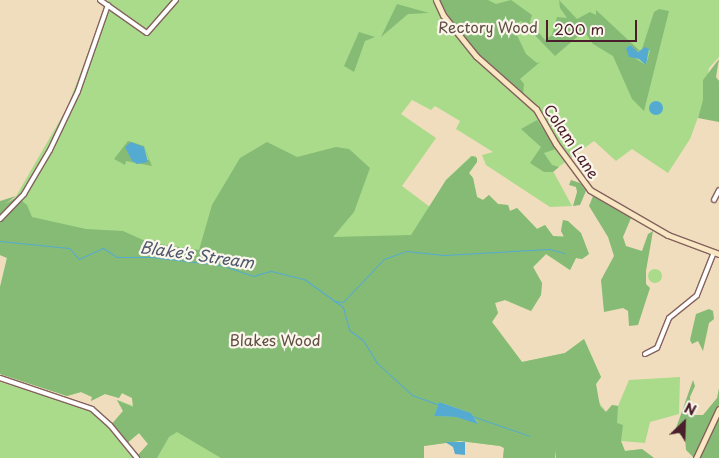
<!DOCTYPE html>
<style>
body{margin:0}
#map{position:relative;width:719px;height:458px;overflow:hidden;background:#f0ddbd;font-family:"Playpen Sans",sans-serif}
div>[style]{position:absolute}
.green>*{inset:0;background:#a9db8a}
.round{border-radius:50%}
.forest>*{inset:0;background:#86bb76}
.water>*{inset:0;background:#55aad1}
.stream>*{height:1px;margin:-0.5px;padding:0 0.5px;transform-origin:0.5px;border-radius:0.5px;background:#55aad1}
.roads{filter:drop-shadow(1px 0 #84625e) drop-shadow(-1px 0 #84625e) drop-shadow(0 1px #84625e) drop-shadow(0 -1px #84625e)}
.street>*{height:4px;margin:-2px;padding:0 2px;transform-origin:2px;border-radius:2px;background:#fff}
.secondary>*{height:5px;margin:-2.5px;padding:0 2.5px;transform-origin:2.5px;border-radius:2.5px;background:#f9e7c3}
span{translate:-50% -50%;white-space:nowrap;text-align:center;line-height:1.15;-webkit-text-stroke:4.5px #fbf7ec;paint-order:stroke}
.park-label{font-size:15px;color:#624e43}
.street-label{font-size:15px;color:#4a1f2b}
.water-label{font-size:16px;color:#4e576d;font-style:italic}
.north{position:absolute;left:659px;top:398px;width:50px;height:50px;-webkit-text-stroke:4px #fbf7ec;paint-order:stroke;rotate:24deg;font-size:14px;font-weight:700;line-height:20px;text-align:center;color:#4a1f2b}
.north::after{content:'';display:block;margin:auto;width:18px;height:22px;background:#4a1f2b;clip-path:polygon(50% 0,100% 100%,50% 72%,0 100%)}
.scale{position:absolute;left:546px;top:20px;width:91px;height:22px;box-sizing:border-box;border:2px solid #4a1f2b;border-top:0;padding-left:6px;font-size:15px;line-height:18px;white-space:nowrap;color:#4a1f2b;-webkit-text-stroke:4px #fbf7ec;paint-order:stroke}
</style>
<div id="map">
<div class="green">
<div style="clip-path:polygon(108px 0,719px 0,719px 57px,709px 68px,704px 101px,690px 139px,668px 173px,632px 149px,616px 161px,594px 141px,553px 171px,572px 206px,550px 207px,486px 165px,482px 155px,493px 152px,456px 129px,460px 121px,435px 106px,431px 110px,412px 100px,401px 114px,436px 138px,402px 186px,430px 207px,446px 180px,471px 156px,476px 156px,477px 162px,469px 173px,473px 178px,477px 197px,483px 200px,489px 195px,498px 204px,508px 205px,510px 211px,517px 208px,537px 229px,545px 225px,553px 236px,565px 236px,561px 231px,563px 220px,581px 233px,589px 254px,582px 259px,576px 258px,570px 270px,546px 254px,533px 267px,542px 283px,541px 295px,531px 311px,505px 300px,495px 303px,498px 313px,492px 322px,522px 362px,565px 353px,584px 339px,601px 377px,596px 384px,598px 401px,606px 412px,612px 405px,618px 406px,629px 380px,680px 377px,679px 414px,650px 422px,645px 443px,621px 441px,625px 451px,642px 449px,654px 458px,556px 458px,556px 450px,555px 458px,503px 458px,504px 448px,500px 446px,460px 441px,424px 446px,424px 458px,0 458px,0 382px,87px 409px,108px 425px,129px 454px,138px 455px,148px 444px,139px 433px,126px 444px,111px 425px,123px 411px,117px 400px,134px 406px,132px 398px,122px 393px,119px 398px,105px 394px,91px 401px,92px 397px,81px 392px,67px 396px,0 374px,0 287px,7px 258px,0 255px,0 209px,15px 198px,67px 108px)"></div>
<div class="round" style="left:648px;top:269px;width:14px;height:14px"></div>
</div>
<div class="forest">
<div style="clip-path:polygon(439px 0,488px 0,496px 4px,511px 0,532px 15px,530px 22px,545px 40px,552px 35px,557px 17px,567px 18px,560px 8px,559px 0,577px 19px,590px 12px,596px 15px,596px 10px,640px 51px,635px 51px,630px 45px,626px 48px,629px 50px,628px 54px,646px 65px,650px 51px,647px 48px,642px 49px,654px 12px,659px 9px,669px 11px,644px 111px,632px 99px,613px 56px,593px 44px,584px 31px,555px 56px,521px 21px,515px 24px,514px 29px,526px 54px,537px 63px,540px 62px,520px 79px,524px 84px,523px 95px,481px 58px,457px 30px)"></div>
<div style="clip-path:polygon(397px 4px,429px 13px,408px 14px,381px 37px)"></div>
<div style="clip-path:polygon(359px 32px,375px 37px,365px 41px,354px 72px,344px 66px)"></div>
<div style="clip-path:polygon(719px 59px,716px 77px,719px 81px,719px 122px,698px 118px,703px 100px,703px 80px)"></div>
<div style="clip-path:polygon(537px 120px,556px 149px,544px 153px,552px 165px,559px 167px,553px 172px,544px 172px,530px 163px,541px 147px,521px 129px)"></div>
<div style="clip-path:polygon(evenodd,128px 141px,144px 146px,152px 166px,126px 161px,125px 165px,114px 159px,128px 141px,144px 147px,149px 160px,132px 161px,129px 154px,144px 147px)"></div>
<div style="clip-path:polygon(evenodd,267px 142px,297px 157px,336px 147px,349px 149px,370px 168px,354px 212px,333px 237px,411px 235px,446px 180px,472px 156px,477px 158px,477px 162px,469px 173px,473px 178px,477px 197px,483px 200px,489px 195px,498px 204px,508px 205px,510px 211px,517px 208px,537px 229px,545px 225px,553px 236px,564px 237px,561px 231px,563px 220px,568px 221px,581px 233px,589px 254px,582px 259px,576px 258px,570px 270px,546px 254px,533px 267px,542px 283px,541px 295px,531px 311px,505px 300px,495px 303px,498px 313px,492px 322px,522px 362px,565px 353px,584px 339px,601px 377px,596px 384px,600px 406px,606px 412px,612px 405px,618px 406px,617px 423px,623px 425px,621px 441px,625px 451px,642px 449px,654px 458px,556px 458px,556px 450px,555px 458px,503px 458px,504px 448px,500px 446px,460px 441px,424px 446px,424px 458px,221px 458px,177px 432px,169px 437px,157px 458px,140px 458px,138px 455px,148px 444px,139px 433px,126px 444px,111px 425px,123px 411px,117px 400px,133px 407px,132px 398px,122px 393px,119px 398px,105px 394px,91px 401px,92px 397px,81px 392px,67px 396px,0 374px,0 287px,7px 258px,0 255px,0 201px,16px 196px,5px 204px,17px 197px,27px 205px,32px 217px,86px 229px,123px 231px,143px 240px,157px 240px,160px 244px,199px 250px,212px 205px,240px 158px,267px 142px,439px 402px,471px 413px,478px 423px,456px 417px,434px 416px,439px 402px)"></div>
<div style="clip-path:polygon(571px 180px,580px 183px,586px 191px,580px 205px,573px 206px,577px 192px,576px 187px,569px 185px)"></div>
<div style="clip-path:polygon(593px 196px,631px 218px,623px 237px,626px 246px,642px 251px,648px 234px,653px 231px,646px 271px,646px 284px,650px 288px,638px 325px,629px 326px,628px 311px,623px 308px,604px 312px,601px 280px,614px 256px,608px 237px,589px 206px)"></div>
<div style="clip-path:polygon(709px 309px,713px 311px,714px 319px,709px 323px,703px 351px,698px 341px,692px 344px,690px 340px,696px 314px)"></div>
<div style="clip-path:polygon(693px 380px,695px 386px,690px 397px,691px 415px,703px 415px,717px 398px,719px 388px,719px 458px,694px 458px,686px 450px,685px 438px,675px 431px)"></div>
</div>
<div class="water">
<div style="clip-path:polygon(630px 45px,638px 52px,645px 47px,649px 49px,646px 65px,639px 59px,629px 57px,626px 48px)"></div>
<div class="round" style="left:649px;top:101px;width:14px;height:14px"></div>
<div style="clip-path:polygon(131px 142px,144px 147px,148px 162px,137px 164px,132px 161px,125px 147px)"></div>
<div style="clip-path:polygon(439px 402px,471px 413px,478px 424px,456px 417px,434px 416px)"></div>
<div style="clip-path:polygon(445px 442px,465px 442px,465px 455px,455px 454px,453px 447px)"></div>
</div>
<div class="stream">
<div style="left:0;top:241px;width:69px;rotate:5.8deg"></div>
<div style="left:69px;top:248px;width:15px;rotate:48deg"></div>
<div style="left:79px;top:259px;width:26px;rotate:-25deg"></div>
<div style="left:103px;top:248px;width:17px;rotate:33deg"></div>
<div style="left:117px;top:257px;width:34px"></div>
<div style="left:151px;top:257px;width:70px;rotate:6.5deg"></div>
<div style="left:221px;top:265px;width:34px;rotate:19deg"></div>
<div style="left:253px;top:276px;width:19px;rotate:-16deg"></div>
<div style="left:271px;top:271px;width:34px;rotate:14deg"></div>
<div style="left:304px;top:279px;width:48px;rotate:35.7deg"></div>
<div style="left:343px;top:307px;width:24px;rotate:75deg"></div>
<div style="left:349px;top:330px;width:17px;rotate:36deg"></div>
<div style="left:363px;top:340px;width:26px;rotate:59deg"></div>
<div style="left:376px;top:362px;width:49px;rotate:42.5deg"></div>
<div style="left:412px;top:395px;width:29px;rotate:20deg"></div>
<div style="left:334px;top:301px;width:9px;rotate:6deg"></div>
<div style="left:343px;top:302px;width:59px;rotate:-46.4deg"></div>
<div style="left:384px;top:259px;width:23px;rotate:-20deg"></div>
<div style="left:406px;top:251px;width:38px;rotate:6deg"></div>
<div style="left:444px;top:255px;width:105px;rotate:-3.3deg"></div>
<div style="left:549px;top:249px;width:16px;rotate:15deg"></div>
<div style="left:472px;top:416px;width:61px;rotate:19deg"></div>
</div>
<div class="roads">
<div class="street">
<div style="left:100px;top:0;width:57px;rotate:35.1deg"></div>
<div style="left:147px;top:33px;width:44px;rotate:-48.7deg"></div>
<div style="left:714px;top:200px;width:11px;rotate:-63deg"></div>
<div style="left:0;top:219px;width:35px;rotate:-46deg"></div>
<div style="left:24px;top:194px;width:51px;rotate:-59.4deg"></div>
<div style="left:50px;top:150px;width:65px;rotate:-64.6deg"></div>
<div style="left:78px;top:91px;width:91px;rotate:-70.8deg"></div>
<div style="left:645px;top:354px;width:13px;rotate:-27deg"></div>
<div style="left:657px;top:348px;width:32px;rotate:-68deg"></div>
<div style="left:669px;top:318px;width:36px;rotate:-39deg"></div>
<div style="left:697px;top:295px;width:46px;rotate:-68.4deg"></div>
<div style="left:0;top:378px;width:97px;rotate:18.6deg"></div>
<div style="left:92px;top:409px;width:24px;rotate:42deg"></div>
<div style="left:110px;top:425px;width:43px;rotate:50.7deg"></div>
</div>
<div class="secondary">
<div style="left:436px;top:0;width:17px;rotate:65deg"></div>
<div style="left:443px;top:15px;width:53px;rotate:51.2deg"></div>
<div style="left:476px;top:56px;width:80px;rotate:41.5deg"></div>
<div style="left:536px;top:109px;width:40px;rotate:60.3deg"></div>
<div style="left:556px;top:144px;width:57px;rotate:53.5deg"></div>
<div style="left:590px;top:190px;width:90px;rotate:30deg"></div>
<div style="left:668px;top:235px;width:54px;rotate:20.4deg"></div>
<div style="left:696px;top:458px;width:54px;rotate:-64.9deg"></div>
</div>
</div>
<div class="park-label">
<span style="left:488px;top:27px">Rectory Wood</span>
<span style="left:275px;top:340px">Blakes Wood</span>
</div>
<div class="street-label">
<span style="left:572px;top:141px;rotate:56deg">Colam Lane</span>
</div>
<div class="water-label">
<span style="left:197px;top:254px;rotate:8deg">Blake's Stream</span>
</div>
<div class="north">N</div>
<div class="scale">200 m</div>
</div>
